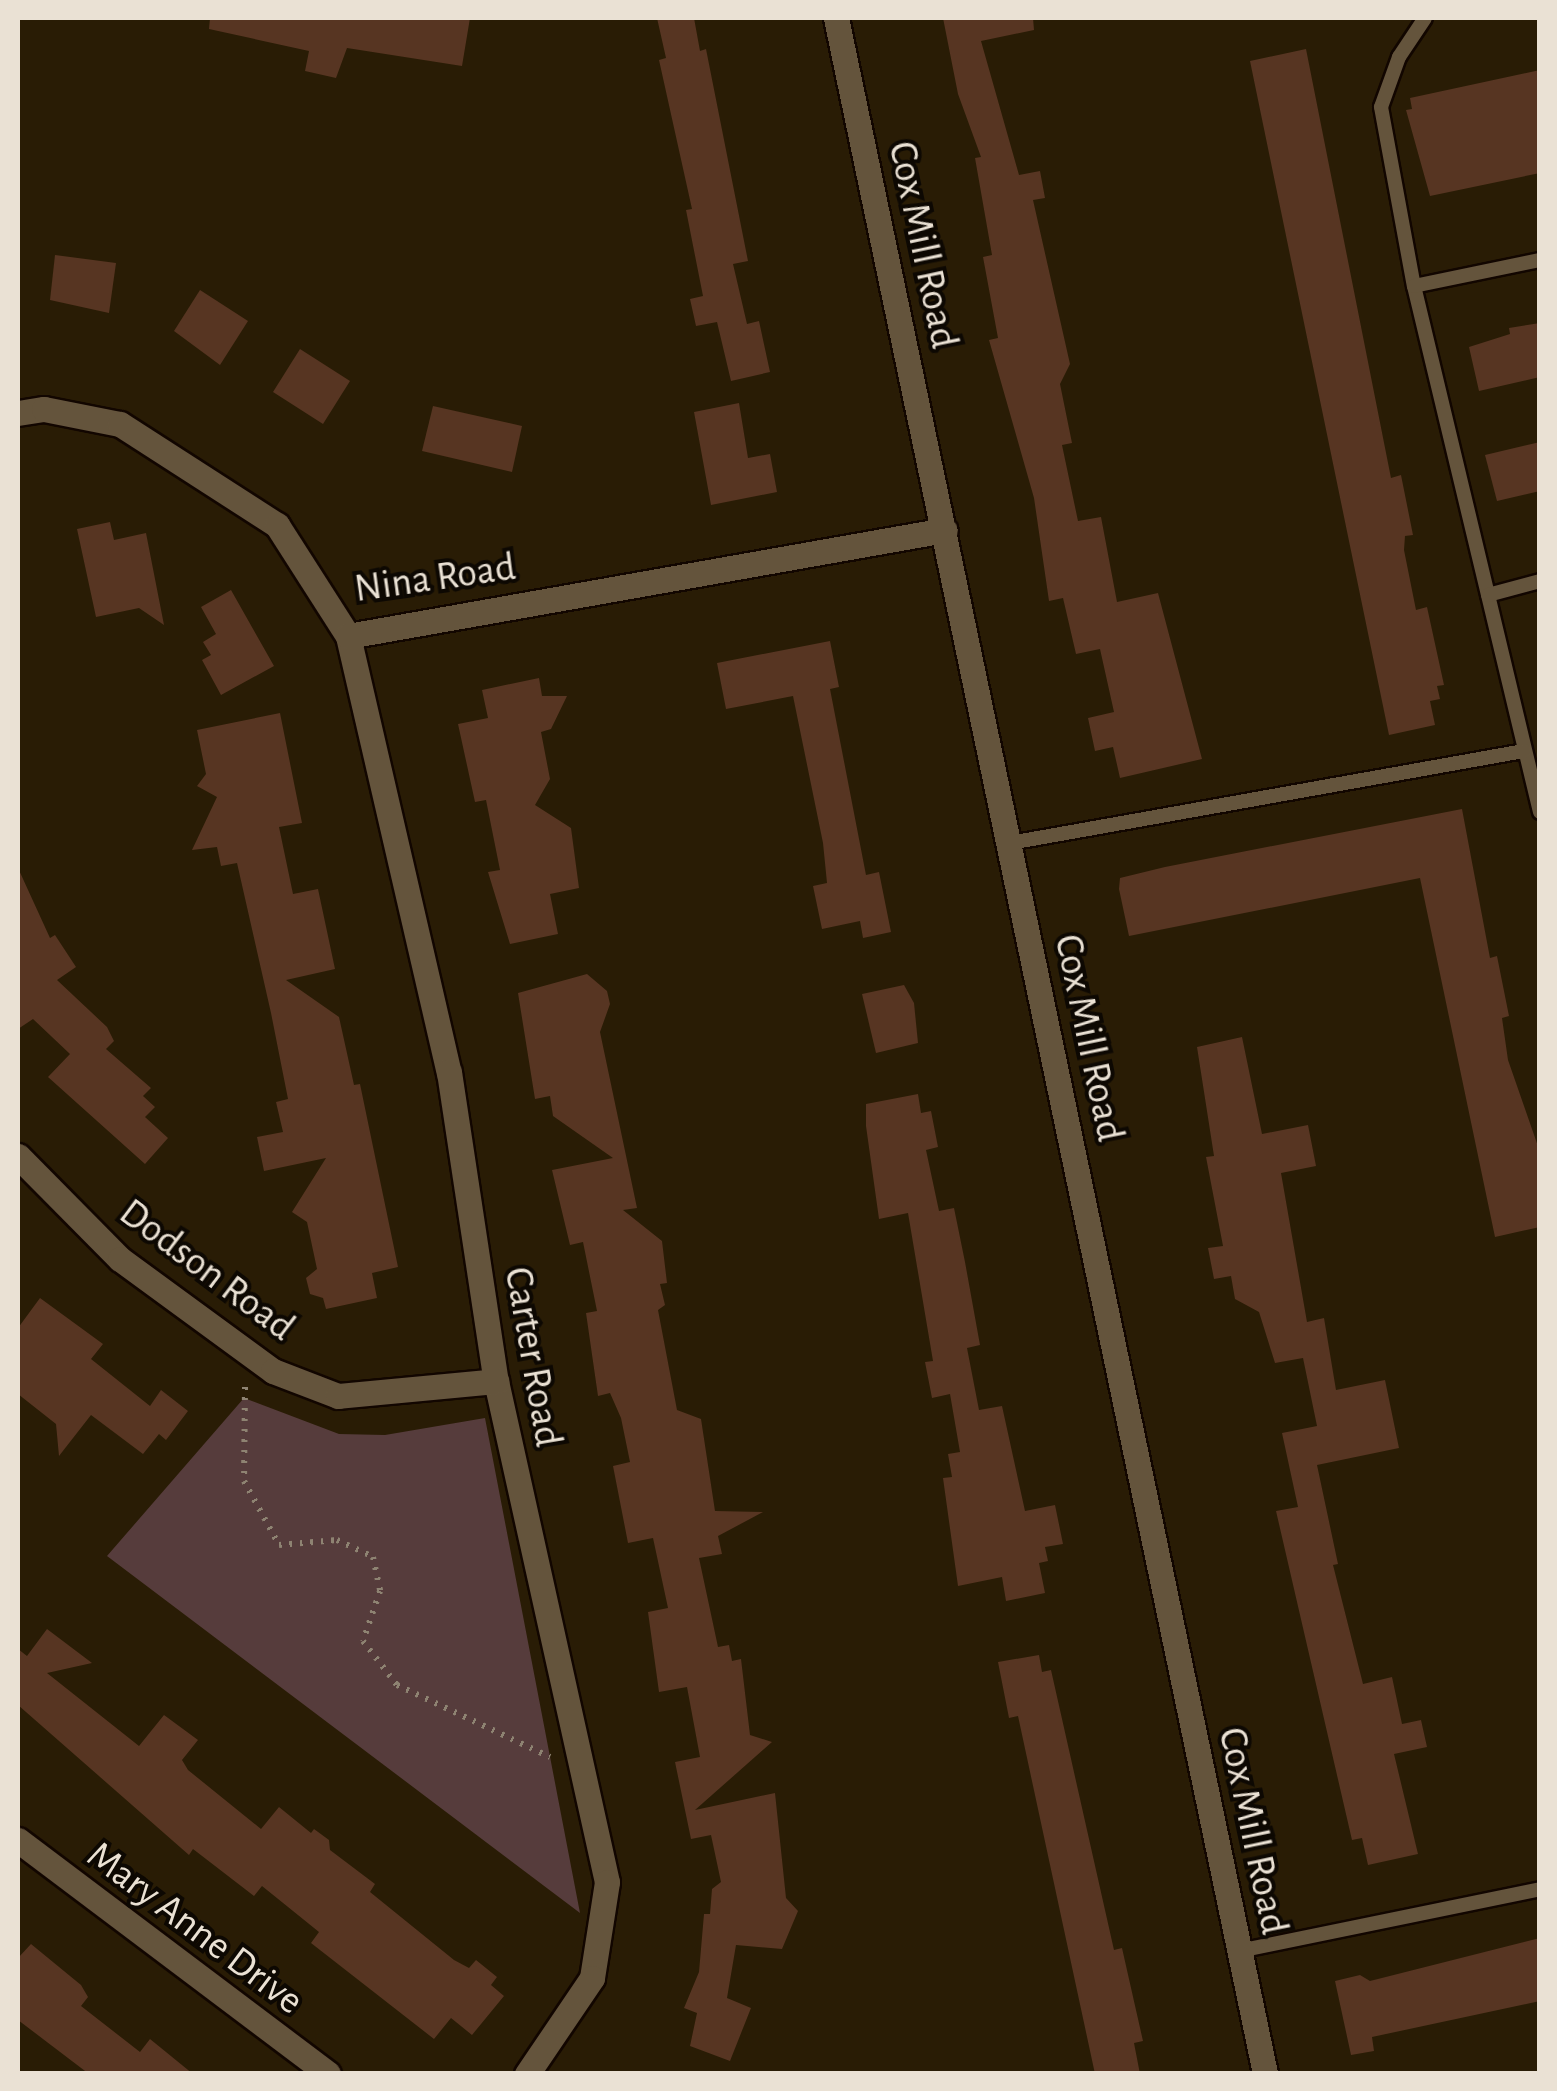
<!DOCTYPE html>
<style>
body{margin:0}
#map{position:relative;width:1557px;height:2091px;overflow:hidden;background:#291c05;font-family:"Alegreya Sans",sans-serif}
div>[style]{position:absolute}
.green>*{inset:0;background:#563c3c}
.building>*{inset:0;background:#573522}
.path>*{height:6px;margin-top:-3px;transform-origin:0;background:repeating-linear-gradient(90deg,#8e8372 0 2.5px,transparent 0 10.5px)}
.roads{filter:drop-shadow(2px 0 #120600) drop-shadow(-2px 0 #120600) drop-shadow(0 2px #120600) drop-shadow(0 -2px #120600)}
.service>*{height:14px;margin:-7px;padding:0 7px;transform-origin:7px;border-radius:7px;background:#64543c}
.minor>*{height:25px;margin:-12.5px;padding:0 12.5px;transform-origin:12.5px;border-radius:12.5px;background:#64543c}
.tertiary>*{height:25px;margin:-12.5px;padding:0 12.5px;transform-origin:12.5px;border-radius:12.5px;background:#64543c}
span{translate:-50% -50%;white-space:nowrap;text-align:center;line-height:1.15;-webkit-text-stroke:8px #0d0802;paint-order:stroke}
.street-label{font-size:40px;color:#eae1d4}
.frame{position:absolute;inset:0;border:20px solid #eae1d4;pointer-events:none}
</style>
<div id="map">
<div class="green">
<div style="clip-path:polygon(244px 1398px,339px 1434px,385px 1435px,485px 1418px,580px 1913px,107px 1556px)"></div>
</div>
<div class="building">
<div style="clip-path:polygon(210px 18px,470px 18px,462px 66px,347px 48px,336px 78px,305px 71px,309px 51px,209px 29px)"></div>
<div style="clip-path:polygon(657px 18px,694px 18px,700px 51px,706px 49px,748px 261px,733px 264px,747px 324px,759px 321px,770px 372px,731px 381px,717px 322px,696px 326px,690px 299px,703px 296px,686px 210px,692px 209px,659px 60px,666px 58px)"></div>
<div style="clip-path:polygon(943px 18px,1033px 18px,1034px 30px,981px 41px,1019px 175px,1040px 171px,1045px 198px,1033px 200px,1070px 364px,1060px 384px,1072px 443px,1062px 445px,1078px 521px,1101px 517px,1117px 602px,1158px 593px,1202px 759px,1120px 778px,1113px 747px,1095px 751px,1088px 718px,1114px 712px,1100px 649px,1076px 654px,1063px 598px,1049px 601px,1034px 498px,989px 340px,998px 338px,983px 257px,992px 255px,975px 158px,981px 157px,958px 94px)"></div>
<div style="clip-path:polygon(1306px 49px,1391px 478px,1401px 475px,1413px 535px,1405px 536px,1404px 550px,1416px 610px,1427px 607px,1444px 685px,1437px 686px,1440px 699px,1430px 701px,1435px 725px,1389px 735px,1250px 61px)"></div>
<div style="clip-path:polygon(1540px 70px,1540px 173px,1430px 196px,1406px 110px,1412px 109px,1410px 98px)"></div>
<div style="clip-path:polygon(55px 255px,116px 263px,109px 313px,50px 300px)"></div>
<div style="clip-path:polygon(200px 290px,248px 321px,220px 365px,174px 331px)"></div>
<div style="clip-path:polygon(1540px 323px,1540px 377px,1479px 391px,1469px 347px,1510px 334px,1509px 328px)"></div>
<div style="clip-path:polygon(300px 349px,350px 381px,323px 424px,273px 392px)"></div>
<div style="clip-path:polygon(739px 403px,748px 458px,770px 454px,777px 492px,711px 505px,694px 412px)"></div>
<div style="clip-path:polygon(433px 406px,522px 426px,512px 472px,422px 451px)"></div>
<div style="clip-path:polygon(1540px 442px,1540px 491px,1497px 501px,1485px 455px)"></div>
<div style="clip-path:polygon(110px 522px,114px 540px,146px 533px,164px 625px,139px 608px,96px 617px,77px 529px)"></div>
<div style="clip-path:polygon(231px 590px,274px 666px,221px 695px,202px 660px,211px 655px,203px 642px,216px 634px,201px 607px)"></div>
<div style="clip-path:polygon(830px 641px,839px 687px,830px 689px,866px 875px,879px 872px,891px 932px,863px 938px,860px 921px,822px 929px,813px 886px,827px 883px,823px 843px,793px 696px,726px 709px,717px 663px)"></div>
<div style="clip-path:polygon(539px 678px,542px 696px,567px 696px,551px 729px,541px 732px,550px 779px,535px 805px,571px 828px,579px 888px,550px 894px,558px 934px,510px 944px,488px 872px,500px 870px,486px 800px,475px 802px,458px 724px,488px 718px,482px 690px)"></div>
<div style="clip-path:polygon(280px 713px,302px 823px,279px 827px,293px 894px,318px 889px,335px 969px,286px 980px,339px 1017px,354px 1085px,360px 1084px,398px 1267px,372px 1273px,377px 1298px,326px 1309px,323px 1298px,310px 1294px,306px 1278px,317px 1269px,307px 1222px,292px 1212px,326px 1158px,264px 1171px,257px 1137px,283px 1132px,276px 1102px,288px 1099px,271px 1013px,237px 863px,221px 866px,217px 847px,192px 850px,217px 797px,197px 786px,206px 774px,197px 730px)"></div>
<div style="clip-path:polygon(1462px 809px,1490px 958px,1497px 956px,1509px 1016px,1502px 1018px,1508px 1060px,1540px 1152px,1540px 1227px,1495px 1237px,1420px 878px,1129px 936px,1119px 889px,1120px 878px,1165px 867px)"></div>
<div style="clip-path:polygon(18px 868px,50px 938px,55px 935px,76px 967px,57px 980px,107px 1027px,114px 1041px,106px 1049px,151px 1088px,143px 1096px,155px 1107px,145px 1117px,168px 1138px,145px 1164px,48px 1077px,70px 1054px,33px 1019px,18px 1029px)"></div>
<div style="clip-path:polygon(587px 974px,607px 991px,610px 1004px,600px 1032px,637px 1208px,623px 1210px,662px 1241px,667px 1283px,660px 1284px,665px 1305px,658px 1310px,677px 1410px,701px 1419px,715px 1511px,763px 1512px,718px 1536px,722px 1554px,699px 1558px,718px 1647px,729px 1645px,732px 1661px,741px 1659px,750px 1735px,772px 1742px,695px 1810px,775px 1793px,786px 1898px,798px 1911px,782px 1949px,736px 1945px,727px 1998px,751px 2008px,730px 2061px,690px 2046px,697px 2013px,684px 2008px,699px 1972px,704px 1914px,710px 1914px,712px 1889px,721px 1882px,711px 1835px,691px 1839px,675px 1762px,700px 1757px,687px 1687px,659px 1692px,648px 1612px,668px 1608px,653px 1538px,628px 1543px,613px 1466px,630px 1462px,621px 1418px,610px 1393px,598px 1396px,586px 1313px,597px 1311px,583px 1242px,570px 1245px,552px 1170px,613px 1158px,553px 1116px,550px 1096px,535px 1099px,518px 993px)"></div>
<div style="clip-path:polygon(904px 985px,914px 1003px,918px 1043px,876px 1053px,862px 994px)"></div>
<div style="clip-path:polygon(1242px 1037px,1262px 1134px,1308px 1125px,1316px 1166px,1281px 1173px,1307px 1322px,1324px 1318px,1336px 1390px,1385px 1380px,1399px 1448px,1317px 1465px,1338px 1564px,1333px 1565px,1363px 1684px,1392px 1677px,1402px 1724px,1421px 1720px,1427px 1747px,1394px 1754px,1418px 1854px,1368px 1865px,1362px 1838px,1352px 1840px,1276px 1511px,1298px 1507px,1282px 1433px,1317px 1426px,1303px 1358px,1275px 1363px,1259px 1312px,1235px 1299px,1231px 1276px,1214px 1279px,1208px 1248px,1223px 1246px,1206px 1157px,1214px 1156px,1197px 1047px)"></div>
<div style="clip-path:polygon(918px 1094px,921px 1113px,931px 1111px,938px 1147px,926px 1150px,939px 1211px,954px 1208px,965px 1262px,980px 1345px,967px 1348px,979px 1410px,1002px 1406px,1025px 1511px,1055px 1505px,1063px 1544px,1045px 1547px,1048px 1561px,1039px 1563px,1045px 1593px,1006px 1601px,1002px 1577px,958px 1586px,943px 1478px,952px 1477px,948px 1454px,960px 1452px,950px 1394px,932px 1398px,925px 1362px,933px 1361px,908px 1213px,879px 1219px,866px 1126px,866px 1104px)"></div>
<div style="clip-path:polygon(40px 1298px,103px 1344px,91px 1359px,150px 1406px,161px 1390px,188px 1411px,166px 1440px,159px 1434px,143px 1454px,91px 1415px,59px 1456px,56px 1424px,18px 1394px,18px 1328px)"></div>
<div style="clip-path:polygon(47px 1629px,92px 1663px,47px 1673px,139px 1746px,164px 1715px,198px 1740px,182px 1760px,188px 1770px,261px 1829px,279px 1807px,311px 1833px,314px 1829px,329px 1840px,330px 1850px,375px 1884px,370px 1892px,454px 1960px,469px 1968px,476px 1960px,497px 1977px,491px 1985px,504px 1996px,472px 2035px,451px 2018px,434px 2039px,311px 1943px,319px 1932px,262px 1886px,254px 1896px,193px 1849px,189px 1855px,18px 1705px,18px 1649px,27px 1656px)"></div>
<div style="clip-path:polygon(1039px 1655px,1042px 1672px,1051px 1670px,1114px 1950px,1122px 1948px,1143px 2041px,1134px 2043px,1140px 2074px,1095px 2074px,1018px 1716px,1009px 1718px,998px 1662px)"></div>
<div style="clip-path:polygon(1540px 1938px,1540px 2001px,1372px 2037px,1374px 2051px,1351px 2055px,1335px 1981px,1360px 1975px,1370px 1981px)"></div>
<div style="clip-path:polygon(31px 1944px,81px 1985px,88px 1997px,81px 2006px,140px 2052px,150px 2039px,193px 2074px,89px 2074px,18px 2020px,18px 1958px)"></div>
</div>
<div class="path">
<div style="left:245px;top:1387px;width:94px;rotate:90.6deg"></div>
<div style="left:244px;top:1481px;width:73px;rotate:61.3deg"></div>
<div style="left:279px;top:1545px;width:58px;rotate:-4.9deg"></div>
<div style="left:337px;top:1540px;width:40px;rotate:25deg"></div>
<div style="left:373px;top:1557px;width:35px;rotate:78deg"></div>
<div style="left:380px;top:1591px;width:53px;rotate:108.8deg"></div>
<div style="left:363px;top:1641px;width:56px;rotate:52.3deg"></div>
<div style="left:397px;top:1685px;width:169px;rotate:25.2deg"></div>
</div>
<div class="roads">
<div class="service">
<div style="left:1425px;top:18px;width:47px;rotate:123.7deg"></div>
<div style="left:1399px;top:57px;width:53px;rotate:109.8deg"></div>
<div style="left:1381px;top:107px;width:182px;rotate:79.6deg"></div>
<div style="left:1414px;top:286px;width:541px;rotate:76.53deg"></div>
<div style="left:1414px;top:286px;width:129px;rotate:-11.7deg"></div>
<div style="left:1488px;top:595px;width:54px;rotate:-15.1deg"></div>
<div style="left:1010px;top:843px;width:522px;rotate:-10.15deg"></div>
<div style="left:1239px;top:1951px;width:307px;rotate:-11.6deg"></div>
</div>
<div class="minor">
<div style="left:18px;top:413px;width:26px;rotate:-9deg"></div>
<div style="left:44px;top:409px;width:77px;rotate:11.2deg"></div>
<div style="left:120px;top:424px;width:187px;rotate:32.8deg"></div>
<div style="left:277px;top:525px;width:132px;rotate:57.4deg"></div>
<div style="left:348px;top:636px;width:448px;rotate:77deg"></div>
<div style="left:449px;top:1072px;width:313px;rotate:81.4deg"></div>
<div style="left:496px;top:1381px;width:513px;rotate:77.51deg"></div>
<div style="left:607px;top:1882px;width:97px;rotate:98.9deg"></div>
<div style="left:592px;top:1978px;width:116px;rotate:124.1deg"></div>
<div style="left:348px;top:636px;width:606px;rotate:-10.07deg"></div>
<div style="left:18px;top:1156px;width:145px;rotate:45.3deg"></div>
<div style="left:120px;top:1259px;width:190px;rotate:36.2deg"></div>
<div style="left:273px;top:1371px;width:70px;rotate:21deg"></div>
<div style="left:338px;top:1396px;width:159px;rotate:-5.4deg"></div>
<div style="left:18px;top:1840px;width:388px;rotate:37deg"></div>
</div>
<div class="tertiary">
<div style="left:836px;top:18px;width:2100px;rotate:78.21deg"></div>
</div>
</div>
<div class="street-label">
<span style="left:923px;top:245px;rotate:78deg">Cox Mill Road</span>
<span style="left:435px;top:578px;rotate:-8deg">Nina Road</span>
<span style="left:1089px;top:1038px;rotate:78deg">Cox Mill Road</span>
<span style="left:207px;top:1270px;rotate:37deg">Dodson Road</span>
<span style="left:533px;top:1357px;rotate:80deg">Carter Road</span>
<span style="left:1253px;top:1831px;rotate:78deg">Cox Mill Road</span>
<span style="left:195px;top:1928px;rotate:37deg">Mary Anne Drive</span>
</div>
<div class="frame"></div>
</div>
